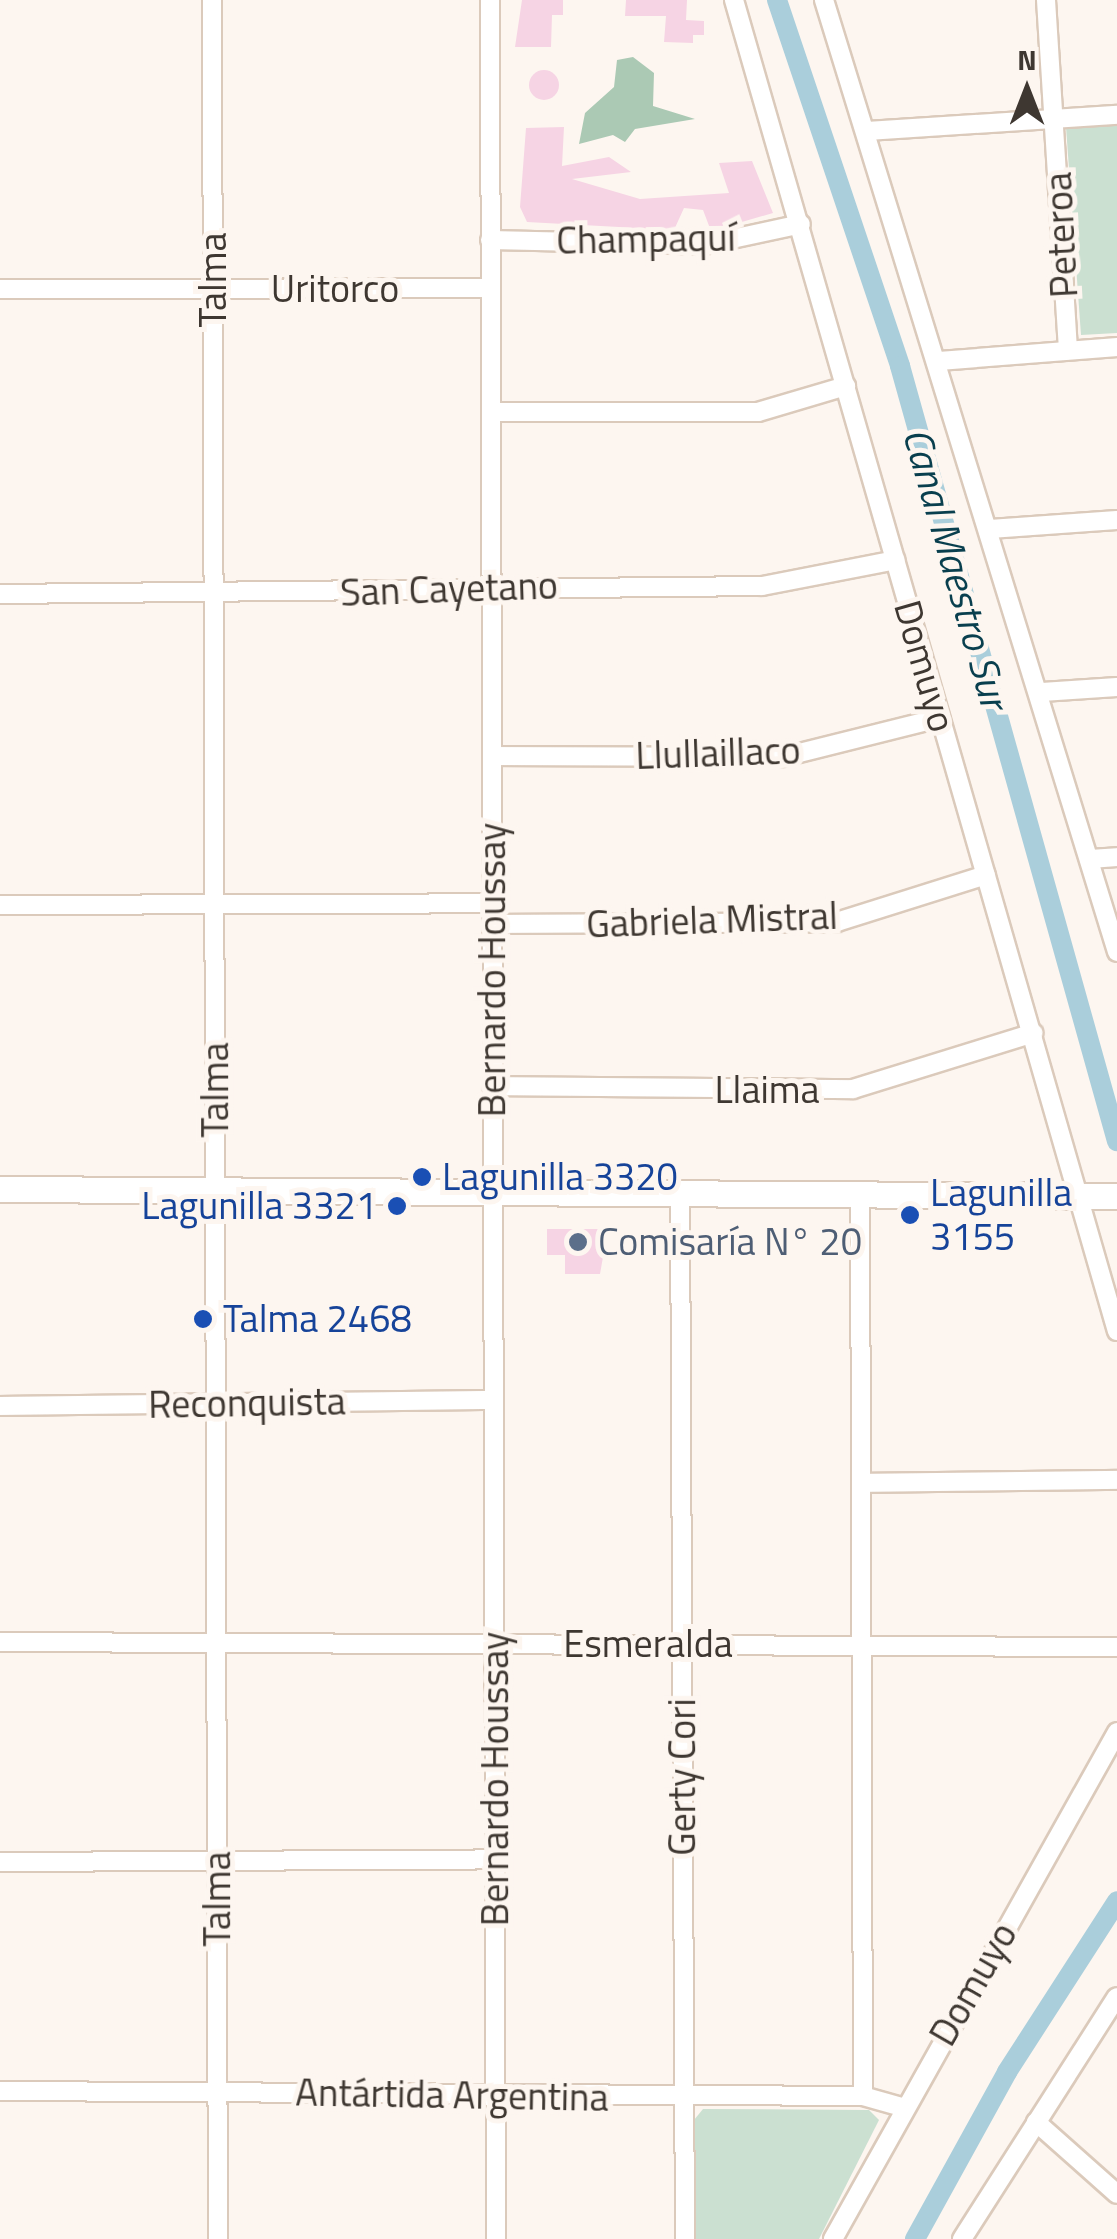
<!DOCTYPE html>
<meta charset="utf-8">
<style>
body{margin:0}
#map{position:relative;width:1117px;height:2239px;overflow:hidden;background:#fdf6f0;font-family:"Titillium Web",sans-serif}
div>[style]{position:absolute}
.green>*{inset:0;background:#cbe0d1}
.forest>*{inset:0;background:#abc9b4}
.canal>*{height:20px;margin:-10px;padding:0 10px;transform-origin:10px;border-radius:10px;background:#aacedb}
.building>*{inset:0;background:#f6d4e4}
.round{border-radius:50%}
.roads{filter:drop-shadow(2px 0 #dbcabb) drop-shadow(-2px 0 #dbcabb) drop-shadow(0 2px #dbcabb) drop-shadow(0 -2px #dbcabb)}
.street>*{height:18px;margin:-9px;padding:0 9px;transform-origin:9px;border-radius:9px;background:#fff}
.secondary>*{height:25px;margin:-12.5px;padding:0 12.5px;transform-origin:12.5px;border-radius:12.5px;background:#fff}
.dots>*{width:28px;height:28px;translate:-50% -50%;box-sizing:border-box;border:5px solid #fdf6f0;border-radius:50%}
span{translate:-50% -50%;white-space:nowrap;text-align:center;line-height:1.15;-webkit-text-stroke:10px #fdf6f0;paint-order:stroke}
.street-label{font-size:38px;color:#3e3731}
.transit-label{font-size:38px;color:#164399}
.left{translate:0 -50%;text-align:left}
.right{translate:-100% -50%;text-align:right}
.service-label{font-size:38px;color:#4e5e75}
.water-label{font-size:40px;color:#093f4e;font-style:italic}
.north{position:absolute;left:977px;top:40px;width:100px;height:100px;-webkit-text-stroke:8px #fdf6f0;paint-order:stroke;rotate:0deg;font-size:28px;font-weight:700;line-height:40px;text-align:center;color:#3e3731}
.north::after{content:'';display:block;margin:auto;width:35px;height:45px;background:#3e3731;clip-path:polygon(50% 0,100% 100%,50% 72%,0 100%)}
</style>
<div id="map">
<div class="green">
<div style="clip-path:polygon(1117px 123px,1117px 333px,1081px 335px,1066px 127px)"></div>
<div style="clip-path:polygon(703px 2109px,869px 2110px,879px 2120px,819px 2239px,695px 2239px,694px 2120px)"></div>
</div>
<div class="forest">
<div style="clip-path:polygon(633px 57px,654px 73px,653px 106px,695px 119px,635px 129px,625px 142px,613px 135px,579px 144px,585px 113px,614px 87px,617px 60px)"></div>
</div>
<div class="canal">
<div style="left:777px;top:0;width:386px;rotate:71.4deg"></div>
<div style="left:900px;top:366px;width:805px;rotate:74.36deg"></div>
<div style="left:915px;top:2239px;width:191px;rotate:-61.1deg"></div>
<div style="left:1007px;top:2072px;width:203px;rotate:-57.2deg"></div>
</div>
<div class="building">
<div style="clip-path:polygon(522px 0,563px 0,563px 15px,552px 15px,551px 47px,515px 47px)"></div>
<div style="clip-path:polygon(626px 0,687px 0,686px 20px,704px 21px,704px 35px,693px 35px,693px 43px,664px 42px,666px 16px,625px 16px)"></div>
<div class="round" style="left:529px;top:70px;width:30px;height:30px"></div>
<div style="clip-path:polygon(564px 127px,562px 166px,609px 157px,631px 172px,572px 179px,640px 199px,729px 193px,719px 163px,752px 161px,773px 213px,711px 231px,703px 210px,684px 208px,674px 230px,527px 222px,520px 207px,526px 128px)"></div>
<div style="clip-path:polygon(547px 1229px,608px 1229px,600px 1274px,565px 1274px,565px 1255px,547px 1255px)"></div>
</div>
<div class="roads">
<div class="street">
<div style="left:212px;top:0;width:2239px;rotate:89.85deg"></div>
<div style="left:490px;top:0;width:2239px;rotate:89.85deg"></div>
<div style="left:734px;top:0;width:1385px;rotate:73.95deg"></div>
<div style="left:824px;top:0;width:996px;rotate:72.89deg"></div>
<div style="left:1046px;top:0;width:351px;rotate:86.4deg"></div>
<div style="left:867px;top:131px;width:251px;rotate:-3.7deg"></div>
<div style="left:490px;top:240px;width:214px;rotate:1.3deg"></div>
<div style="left:704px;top:245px;width:99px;rotate:-12.2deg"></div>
<div style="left:0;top:289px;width:490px;rotate:-0.1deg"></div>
<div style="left:939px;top:361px;width:179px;rotate:-4.5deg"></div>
<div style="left:491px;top:412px;width:267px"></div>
<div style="left:758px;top:412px;width:92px;rotate:-16.5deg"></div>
<div style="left:990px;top:529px;width:127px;rotate:-4.1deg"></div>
<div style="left:0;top:594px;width:762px;rotate:-0.6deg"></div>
<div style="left:762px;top:586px;width:136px;rotate:-11deg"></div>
<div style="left:1042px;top:692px;width:75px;rotate:-3.8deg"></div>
<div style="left:492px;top:756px;width:291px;rotate:0.2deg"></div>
<div style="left:783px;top:757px;width:162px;rotate:-14deg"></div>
<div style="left:1090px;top:859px;width:27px;rotate:-4deg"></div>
<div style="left:0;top:905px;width:492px;rotate:-0.2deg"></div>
<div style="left:492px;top:924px;width:345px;rotate:-0.3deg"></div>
<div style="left:837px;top:922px;width:156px;rotate:-17.5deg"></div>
<div style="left:492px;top:1086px;width:361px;rotate:0.5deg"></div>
<div style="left:853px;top:1089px;width:189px;rotate:-17.2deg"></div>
<div style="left:860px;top:1194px;width:902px;rotate:89.81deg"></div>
<div style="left:680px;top:1195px;width:1044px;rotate:89.73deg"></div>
<div style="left:0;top:1406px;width:494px;rotate:-0.7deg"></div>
<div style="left:862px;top:1483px;width:255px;rotate:-0.7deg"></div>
<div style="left:0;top:1642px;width:1117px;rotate:0.26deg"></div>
<div style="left:0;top:1862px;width:495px;rotate:-0.3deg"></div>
<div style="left:0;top:2091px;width:863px;rotate:0.33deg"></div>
<div style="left:863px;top:2096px;width:41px;rotate:15.8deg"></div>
<div style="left:1036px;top:2122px;width:108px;rotate:41.6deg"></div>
<div style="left:833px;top:2239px;width:581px;rotate:-60.74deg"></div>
<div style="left:962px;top:2239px;width:287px;rotate:-57.4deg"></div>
</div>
<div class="secondary">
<div style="left:0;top:1189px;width:1117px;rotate:0.36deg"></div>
</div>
</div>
<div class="dots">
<div style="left:422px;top:1177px;background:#1a4fb4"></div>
<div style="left:397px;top:1206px;background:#1a4fb4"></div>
<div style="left:910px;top:1215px;background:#1a4fb4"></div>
<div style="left:578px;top:1242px;background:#5c6f8a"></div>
<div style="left:203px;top:1319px;background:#1a4fb4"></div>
</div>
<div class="street-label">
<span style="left:1061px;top:235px;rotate:-93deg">Peteroa</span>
<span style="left:646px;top:239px;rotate:-1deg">Champaquí</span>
<span style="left:213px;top:280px;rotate:-90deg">Talma</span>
<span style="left:335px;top:289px">Uritorco</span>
<span style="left:449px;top:589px;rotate:-2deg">San Cayetano</span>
<span style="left:925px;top:666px;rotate:74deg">Domuyo</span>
<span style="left:718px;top:753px;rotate:-2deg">Llullaillaco</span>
<span style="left:712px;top:920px;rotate:-2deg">Gabriela Mistral</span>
<span style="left:492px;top:970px;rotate:-90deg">Bernardo Houssay</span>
<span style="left:215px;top:1090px;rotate:-90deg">Talma</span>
<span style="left:767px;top:1090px">Llaima</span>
<span style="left:247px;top:1403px;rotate:-1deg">Reconquista</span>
<span style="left:648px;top:1644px">Esmeralda</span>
<span style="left:682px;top:1777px;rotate:-90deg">Gerty Cori</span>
<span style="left:495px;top:1779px;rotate:-90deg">Bernardo Houssay</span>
<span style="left:217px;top:1899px;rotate:-90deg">Talma</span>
<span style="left:973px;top:1984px;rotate:-60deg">Domuyo</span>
<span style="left:452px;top:2095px;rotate:1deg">Antártida Argentina</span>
</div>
<div class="transit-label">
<span class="left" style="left:442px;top:1177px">Lagunilla 3320</span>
<span class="left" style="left:930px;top:1215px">Lagunilla<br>3155</span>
<span class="right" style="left:377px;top:1206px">Lagunilla 3321</span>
<span class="left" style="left:223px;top:1319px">Talma 2468</span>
</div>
<div class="service-label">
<span class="left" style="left:598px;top:1242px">Comisaría N° 20</span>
</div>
<div class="water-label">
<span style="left:956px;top:568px;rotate:74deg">Canal Maestro Sur</span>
</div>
<div class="north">N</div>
</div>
